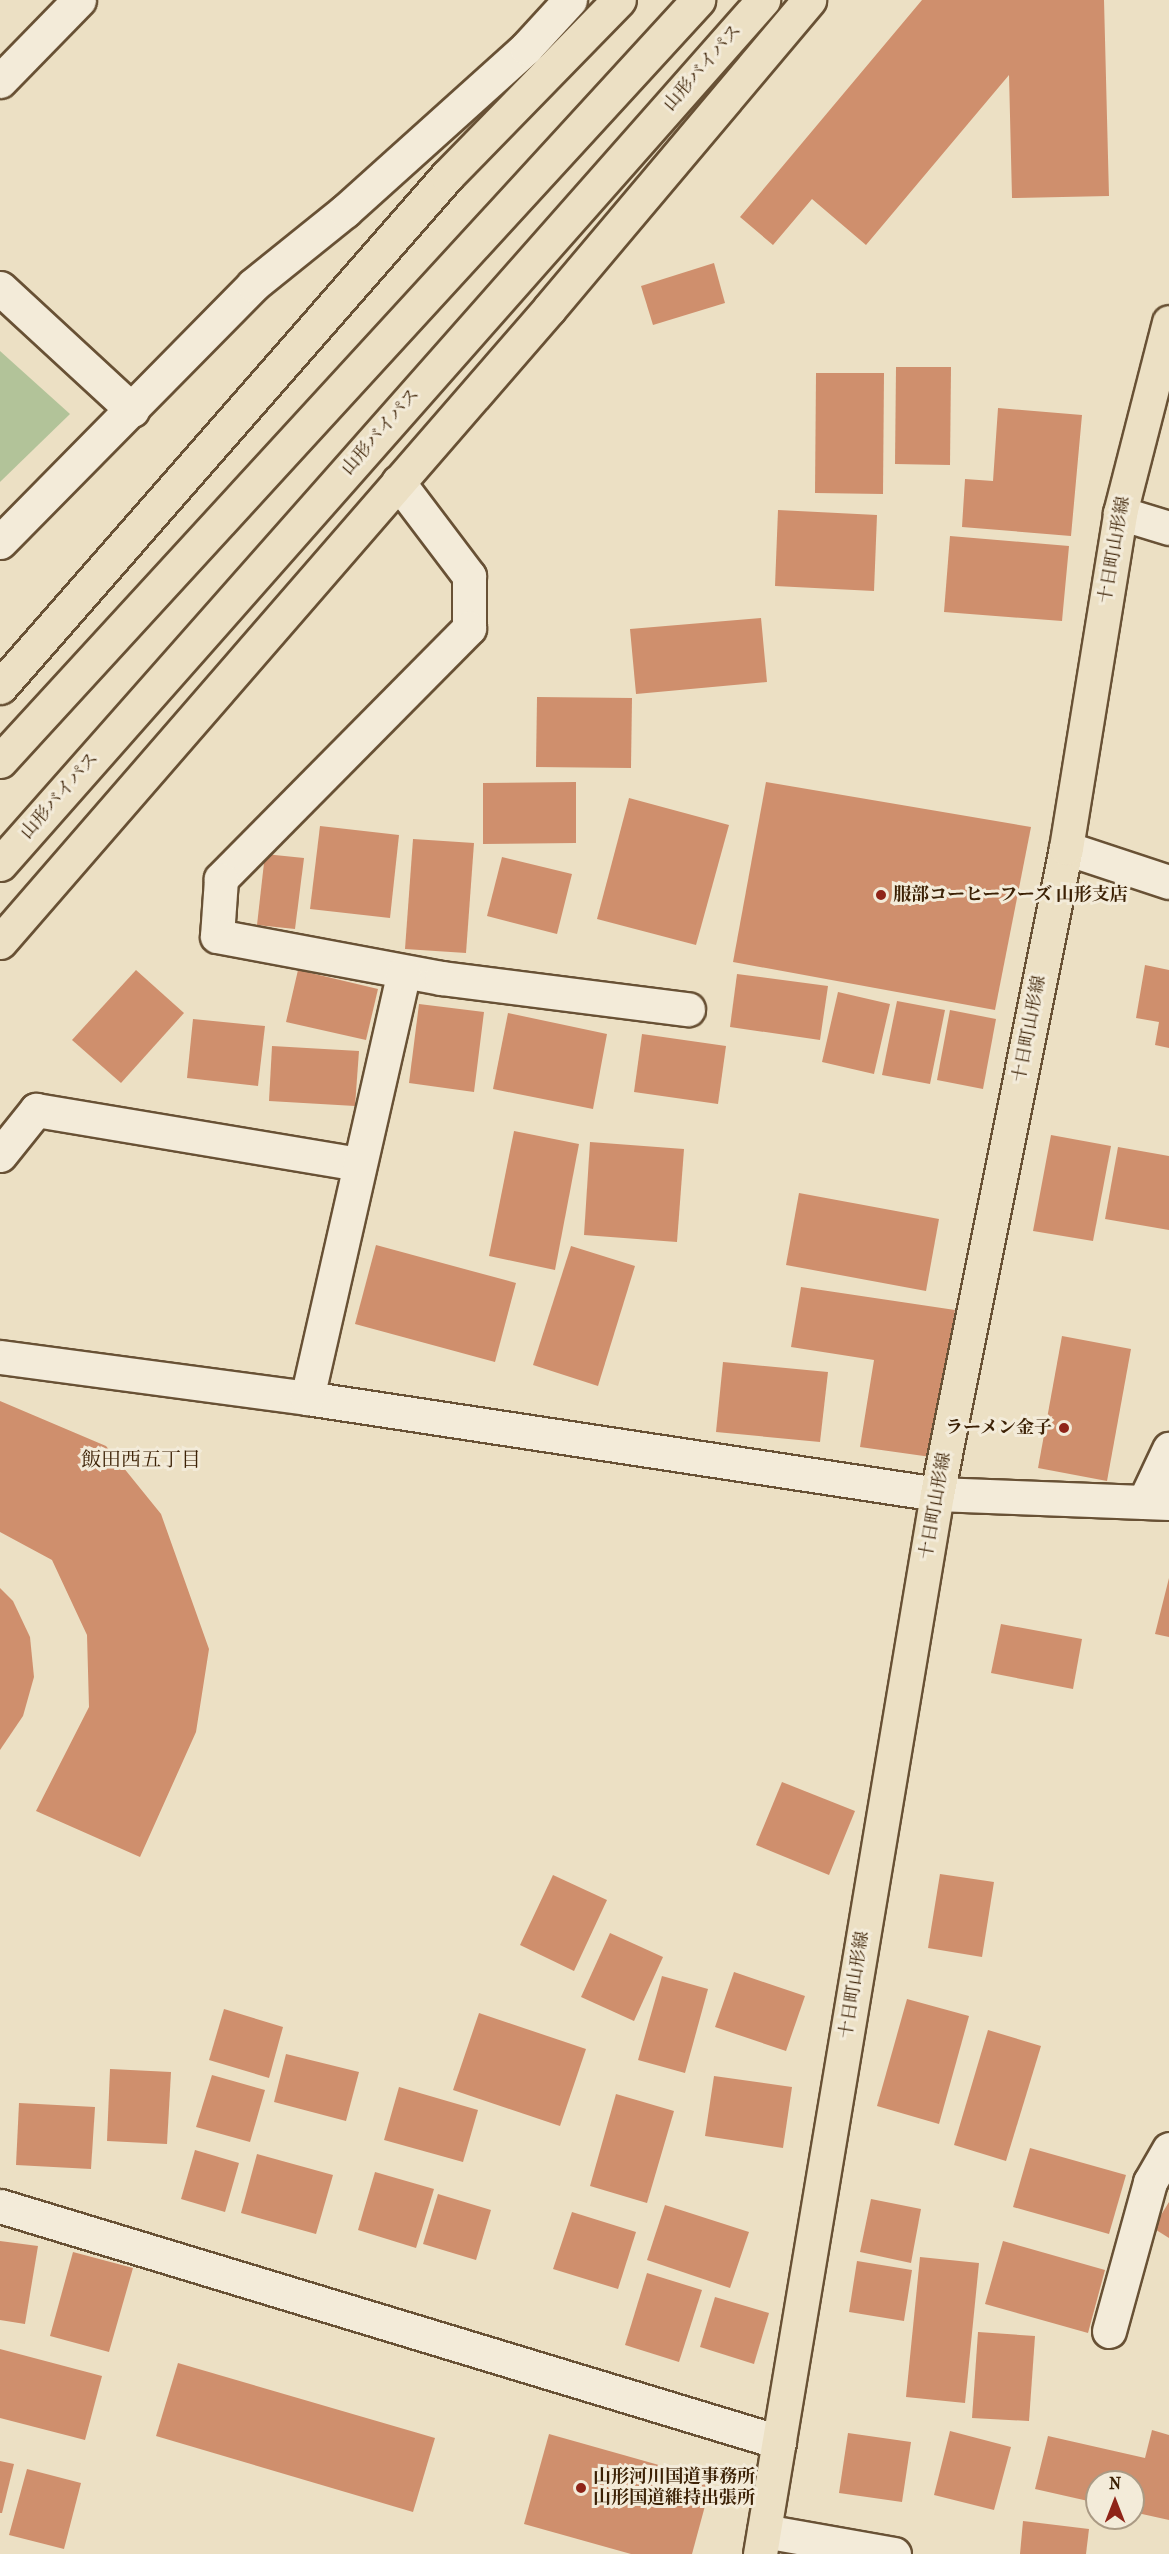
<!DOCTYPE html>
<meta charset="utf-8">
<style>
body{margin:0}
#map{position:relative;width:1169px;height:2554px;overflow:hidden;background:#ece0c4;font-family:"IM FELL French Canon","Noto Serif JP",serif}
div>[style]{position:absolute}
.green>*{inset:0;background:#b2c399}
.building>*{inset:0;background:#cf8f6d}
.roads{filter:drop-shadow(2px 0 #685135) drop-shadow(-2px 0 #685135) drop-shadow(0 2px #685135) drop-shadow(0 -2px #685135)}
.minor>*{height:33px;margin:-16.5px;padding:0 16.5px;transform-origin:16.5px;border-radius:16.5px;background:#f3ebd9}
.major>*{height:33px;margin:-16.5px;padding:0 16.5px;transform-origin:16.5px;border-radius:16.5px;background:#ece0c4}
.highway>*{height:33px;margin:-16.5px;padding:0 16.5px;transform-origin:16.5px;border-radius:16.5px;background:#ece0c4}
.dots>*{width:16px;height:16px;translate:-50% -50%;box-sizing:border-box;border:3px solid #f3ebd9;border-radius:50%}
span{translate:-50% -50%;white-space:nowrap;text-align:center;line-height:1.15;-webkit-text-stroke:6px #f3ebd9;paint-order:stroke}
.street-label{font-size:18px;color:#3c2105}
.poi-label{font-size:18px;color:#3c2105;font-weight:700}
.left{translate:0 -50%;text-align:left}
.right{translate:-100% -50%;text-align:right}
.neighbourhood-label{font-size:20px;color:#3c2105}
.north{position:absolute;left:1085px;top:2470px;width:60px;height:60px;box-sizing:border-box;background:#f3ebd9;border:2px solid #aa9a84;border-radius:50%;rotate:0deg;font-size:16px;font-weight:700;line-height:24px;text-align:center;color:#3c2105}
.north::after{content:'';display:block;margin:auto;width:21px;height:27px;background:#8f2418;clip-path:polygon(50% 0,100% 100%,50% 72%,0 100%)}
</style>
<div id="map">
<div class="green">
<div style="clip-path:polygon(0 351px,70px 414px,0 482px)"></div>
</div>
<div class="building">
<div style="clip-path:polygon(922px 0,1104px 0,1109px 196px,1012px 198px,1009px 75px,866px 245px,812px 199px,773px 245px,740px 217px)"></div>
<div style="clip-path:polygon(714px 263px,725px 303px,653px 325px,641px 286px)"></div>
<div style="clip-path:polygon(896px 367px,951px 367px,950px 465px,895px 464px)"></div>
<div style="clip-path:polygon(816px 373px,884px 373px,883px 494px,815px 493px)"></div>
<div style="clip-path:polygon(998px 408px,1082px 415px,1071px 536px,962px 527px,965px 479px,993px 481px)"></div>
<div style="clip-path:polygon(778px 510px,877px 515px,874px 591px,775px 586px)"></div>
<div style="clip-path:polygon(950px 536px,1069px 546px,1062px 621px,944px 612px)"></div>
<div style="clip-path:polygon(761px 618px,767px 682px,636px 694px,630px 629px)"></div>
<div style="clip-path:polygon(537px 697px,632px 698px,631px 768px,536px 767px)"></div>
<div style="clip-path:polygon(576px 782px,576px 843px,483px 844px,483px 783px)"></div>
<div style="clip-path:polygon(766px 782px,1031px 827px,995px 1010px,733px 962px)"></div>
<div style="clip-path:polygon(629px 798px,729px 825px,696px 945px,597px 919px)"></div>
<div style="clip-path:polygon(320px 826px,399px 835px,390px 918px,310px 909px)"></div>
<div style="clip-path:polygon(413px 839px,474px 843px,466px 953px,405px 949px)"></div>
<div style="clip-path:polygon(265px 854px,304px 858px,295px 929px,257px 925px)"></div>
<div style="clip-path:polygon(502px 857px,572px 874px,557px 934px,487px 916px)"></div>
<div style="clip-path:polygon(1145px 965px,1169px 970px,1169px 1048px,1155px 1045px,1159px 1022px,1136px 1018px)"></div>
<div style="clip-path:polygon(136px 970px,184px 1013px,121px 1083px,72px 1040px)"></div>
<div style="clip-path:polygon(298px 970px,378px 989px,366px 1040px,286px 1022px)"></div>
<div style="clip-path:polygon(737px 974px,828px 986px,820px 1040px,730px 1027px)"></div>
<div style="clip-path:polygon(838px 992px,890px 1004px,874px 1074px,822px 1062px)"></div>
<div style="clip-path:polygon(897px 1001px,945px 1010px,930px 1084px,882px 1075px)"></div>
<div style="clip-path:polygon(419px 1004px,484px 1012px,474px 1092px,409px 1083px)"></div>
<div style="clip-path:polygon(950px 1010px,996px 1019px,983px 1089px,937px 1080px)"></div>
<div style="clip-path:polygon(508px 1013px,607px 1034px,593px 1109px,493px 1089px)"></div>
<div style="clip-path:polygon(193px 1019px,265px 1026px,258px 1086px,187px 1078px)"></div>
<div style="clip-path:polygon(642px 1034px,726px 1046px,718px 1104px,634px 1092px)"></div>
<div style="clip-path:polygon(272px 1046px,359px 1051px,355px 1106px,269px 1101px)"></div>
<div style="clip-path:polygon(514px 1131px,579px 1144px,555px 1270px,489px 1256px)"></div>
<div style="clip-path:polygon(1051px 1135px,1111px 1146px,1093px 1241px,1033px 1231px)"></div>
<div style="clip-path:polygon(590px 1142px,684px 1149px,677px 1242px,584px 1235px)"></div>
<div style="clip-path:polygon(1118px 1147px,1169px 1156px,1169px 1230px,1105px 1219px)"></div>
<div style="clip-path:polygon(799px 1193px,939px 1219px,926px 1291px,786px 1265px)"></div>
<div style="clip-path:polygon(376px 1245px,516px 1283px,495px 1362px,355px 1324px)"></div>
<div style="clip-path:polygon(571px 1246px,635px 1266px,598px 1386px,533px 1365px)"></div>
<div style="clip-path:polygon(801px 1287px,955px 1310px,931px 1457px,860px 1447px,874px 1360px,791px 1347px)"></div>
<div style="clip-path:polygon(1062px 1336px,1131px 1349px,1107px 1481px,1038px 1468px)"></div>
<div style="clip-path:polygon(723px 1362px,828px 1372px,820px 1442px,716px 1432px)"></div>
<div style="clip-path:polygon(0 1401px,106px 1446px,161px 1514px,209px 1649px,196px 1732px,140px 1857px,36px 1811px,89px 1707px,87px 1635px,52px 1560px,0 1532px)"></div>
<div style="clip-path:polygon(1169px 1578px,1169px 1637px,1155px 1634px)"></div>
<div style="clip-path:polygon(0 1588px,13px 1601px,30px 1637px,34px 1677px,23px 1716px,0 1750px)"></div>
<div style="clip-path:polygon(1001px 1624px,1082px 1639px,1073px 1689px,991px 1673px)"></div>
<div style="clip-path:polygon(782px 1782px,855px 1811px,829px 1875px,756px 1845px)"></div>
<div style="clip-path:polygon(940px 1874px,994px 1882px,982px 1957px,928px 1948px)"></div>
<div style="clip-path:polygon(553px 1875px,607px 1900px,574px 1971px,520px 1945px)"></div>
<div style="clip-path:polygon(610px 1933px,663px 1957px,634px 2021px,581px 1997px)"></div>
<div style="clip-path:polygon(734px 1972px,805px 1996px,786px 2051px,715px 2027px)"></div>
<div style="clip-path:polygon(662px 1976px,708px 1989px,685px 2073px,638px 2060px)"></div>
<div style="clip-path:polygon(907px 1999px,969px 2016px,939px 2124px,877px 2106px)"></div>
<div style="clip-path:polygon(224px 2009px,283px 2027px,269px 2078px,209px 2060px)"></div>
<div style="clip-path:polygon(479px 2013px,586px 2049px,560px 2126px,453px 2090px)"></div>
<div style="clip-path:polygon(988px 2030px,1041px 2046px,1006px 2161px,954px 2145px)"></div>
<div style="clip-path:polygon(286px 2054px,359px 2072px,346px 2121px,274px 2102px)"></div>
<div style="clip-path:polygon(110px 2069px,171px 2072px,167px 2144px,107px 2141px)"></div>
<div style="clip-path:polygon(212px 2075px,265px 2090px,250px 2142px,196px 2127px)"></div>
<div style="clip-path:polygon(714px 2076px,792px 2087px,783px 2148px,705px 2136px)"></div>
<div style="clip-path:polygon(399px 2087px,478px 2110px,463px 2162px,384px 2140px)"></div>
<div style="clip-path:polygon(616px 2094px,674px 2111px,647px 2203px,590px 2186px)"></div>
<div style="clip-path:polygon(19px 2103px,95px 2107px,91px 2169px,16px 2165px)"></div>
<div style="clip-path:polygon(1030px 2148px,1126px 2175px,1109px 2234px,1013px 2207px)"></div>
<div style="clip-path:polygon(195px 2150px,239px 2163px,225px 2212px,181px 2199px)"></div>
<div style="clip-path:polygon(257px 2154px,333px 2175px,316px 2234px,241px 2213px)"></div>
<div style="clip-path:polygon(375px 2172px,434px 2189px,416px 2248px,358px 2230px)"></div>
<div style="clip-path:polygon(438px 2194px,491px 2210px,476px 2260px,423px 2244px)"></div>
<div style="clip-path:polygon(871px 2199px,921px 2209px,911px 2263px,860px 2252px)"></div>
<div style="clip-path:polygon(1169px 2202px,1169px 2238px,1153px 2228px)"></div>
<div style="clip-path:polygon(665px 2205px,749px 2232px,730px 2288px,647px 2260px)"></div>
<div style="clip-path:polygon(572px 2212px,636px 2232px,618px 2289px,553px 2269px)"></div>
<div style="clip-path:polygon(0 2241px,38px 2246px,25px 2324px,0 2320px)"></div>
<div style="clip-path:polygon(1003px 2241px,1105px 2270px,1088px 2333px,985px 2304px)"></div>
<div style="clip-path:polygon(73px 2252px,133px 2268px,109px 2352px,50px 2336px)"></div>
<div style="clip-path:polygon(920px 2257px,979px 2263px,965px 2403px,906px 2397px)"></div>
<div style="clip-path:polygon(857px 2261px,912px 2270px,904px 2321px,849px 2312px)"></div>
<div style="clip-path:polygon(647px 2273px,702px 2290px,679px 2362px,625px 2345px)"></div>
<div style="clip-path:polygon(715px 2297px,769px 2313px,754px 2364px,700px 2347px)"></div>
<div style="clip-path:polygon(978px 2332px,1035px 2336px,1029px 2421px,972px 2418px)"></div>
<div style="clip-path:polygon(0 2349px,102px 2376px,85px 2440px,0 2418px)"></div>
<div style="clip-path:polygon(178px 2363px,435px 2438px,413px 2512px,156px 2436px)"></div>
<div style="clip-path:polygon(1152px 2430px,1169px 2435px,1169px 2520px,1133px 2512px,1133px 2482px,1097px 2482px,1097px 2503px,1035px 2489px,1048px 2436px,1145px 2458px)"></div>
<div style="clip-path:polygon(950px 2431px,1011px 2447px,994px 2510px,934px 2495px)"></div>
<div style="clip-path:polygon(848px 2433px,911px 2442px,902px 2502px,839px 2493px)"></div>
<div style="clip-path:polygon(549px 2434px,712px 2480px,692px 2554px,631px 2554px,524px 2524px)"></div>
<div style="clip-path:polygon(0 2461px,14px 2464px,2px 2513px,0 2513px)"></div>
<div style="clip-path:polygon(27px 2469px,81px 2483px,64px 2549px,9px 2535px)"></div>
<div style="clip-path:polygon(1023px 2521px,1089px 2529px,1086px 2554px,1020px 2554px)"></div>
</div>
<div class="roads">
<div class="minor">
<div style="left:0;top:81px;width:113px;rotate:-45.7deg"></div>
<div style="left:0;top:288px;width:180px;rotate:42.7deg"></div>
<div style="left:398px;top:482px;width:118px;rotate:52.9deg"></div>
<div style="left:469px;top:576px;width:52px;rotate:90deg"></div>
<div style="left:469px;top:628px;width:353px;rotate:134.7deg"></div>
<div style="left:221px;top:879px;width:57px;rotate:94deg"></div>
<div style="left:217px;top:936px;width:228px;rotate:10.6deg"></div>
<div style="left:441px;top:978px;width:249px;rotate:7.2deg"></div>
<div style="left:1120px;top:513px;width:51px;rotate:17deg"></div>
<div style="left:0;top:542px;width:361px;rotate:-45.4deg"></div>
<div style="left:253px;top:285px;width:118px;rotate:-38.8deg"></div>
<div style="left:345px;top:211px;width:244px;rotate:-42deg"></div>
<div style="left:526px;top:48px;width:65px;rotate:-47.5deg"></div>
<div style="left:1066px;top:848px;width:108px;rotate:18.3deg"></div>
<div style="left:0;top:1155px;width:58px;rotate:-51.3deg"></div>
<div style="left:36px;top:1110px;width:327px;rotate:9.5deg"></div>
<div style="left:0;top:1357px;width:310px;rotate:7.6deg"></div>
<div style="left:307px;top:1398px;width:637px;rotate:8.66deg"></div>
<div style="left:937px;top:1494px;width:232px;rotate:2.2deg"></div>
<div style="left:307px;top:1398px;width:437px;rotate:-77.2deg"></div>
<div style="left:1144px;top:1502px;width:59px;rotate:-64.7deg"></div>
<div style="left:0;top:2206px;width:814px;rotate:16.85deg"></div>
<div style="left:1109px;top:2331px;width:155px;rotate:-74.6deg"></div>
<div style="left:1150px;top:2182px;width:38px;rotate:-60deg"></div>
<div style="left:764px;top:2531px;width:132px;rotate:10deg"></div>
</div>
<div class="major">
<div style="left:760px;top:2554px;width:1075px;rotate:-80.52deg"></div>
<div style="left:937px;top:1494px;width:659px;rotate:-78.71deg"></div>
<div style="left:1066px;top:848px;width:339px;rotate:-80.8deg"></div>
<div style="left:1120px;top:513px;width:197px;rotate:-75.6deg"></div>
</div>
<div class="highway">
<div style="left:0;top:687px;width:679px;rotate:-48.82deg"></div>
<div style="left:447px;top:176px;width:246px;rotate:-45.7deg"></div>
<div style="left:0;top:761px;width:1033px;rotate:-47.47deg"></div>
<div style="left:0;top:864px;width:1153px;rotate:-48.55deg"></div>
<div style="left:0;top:942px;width:838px;rotate:-49.06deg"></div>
<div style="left:549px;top:309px;width:404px;rotate:-49.9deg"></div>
</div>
</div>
<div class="dots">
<div style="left:881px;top:895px;background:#8f2418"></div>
<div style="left:1064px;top:1428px;background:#8f2418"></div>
<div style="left:581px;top:2488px;background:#8f2418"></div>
</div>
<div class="street-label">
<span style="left:703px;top:68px;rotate:-49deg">山形バイパス</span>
<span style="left:381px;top:432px;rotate:-49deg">山形バイパス</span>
<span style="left:1115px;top:550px;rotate:-80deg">十日町山形線</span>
<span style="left:60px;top:796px;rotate:-49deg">山形バイパス</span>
<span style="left:1030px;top:1029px;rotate:-79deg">十日町山形線</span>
<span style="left:936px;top:1506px;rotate:-80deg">十日町山形線</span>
<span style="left:855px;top:1985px;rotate:-81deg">十日町山形線</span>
</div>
<div class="poi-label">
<span class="left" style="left:893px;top:895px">服部コーヒーフーズ 山形支店</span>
<span class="right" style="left:1052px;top:1428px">ラーメン金子</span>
<span class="left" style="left:593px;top:2488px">山形河川国道事務所<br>山形国道維持出張所</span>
</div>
<div class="neighbourhood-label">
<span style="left:141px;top:1459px">飯田西五丁目</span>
</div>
<div class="north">N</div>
</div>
